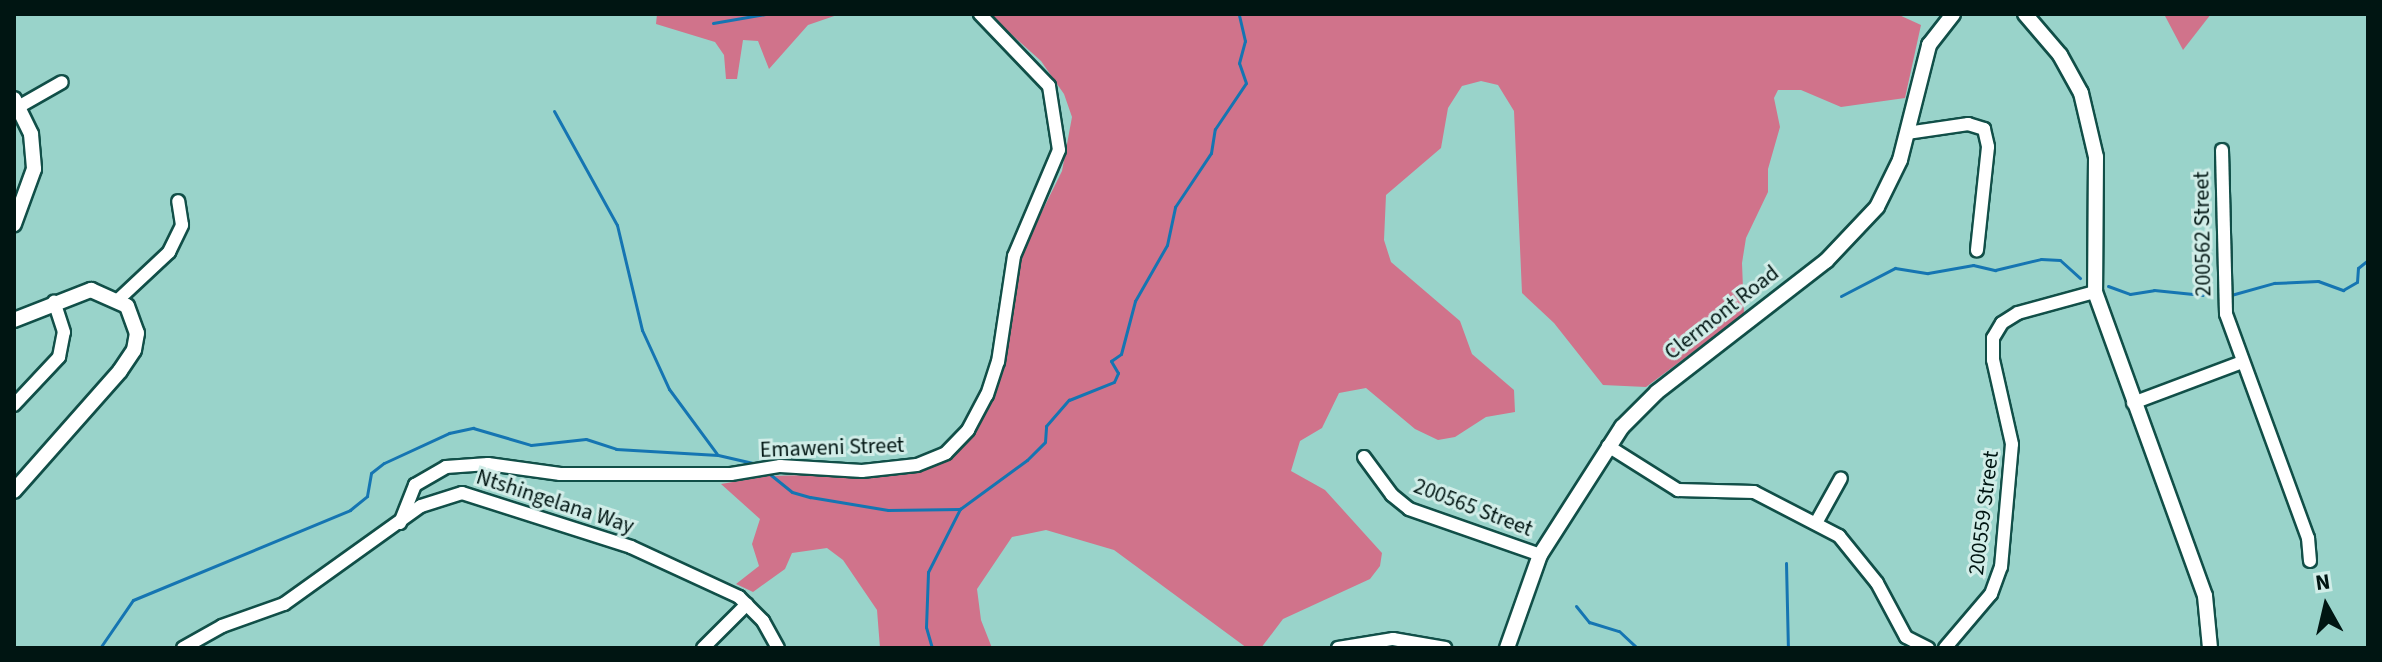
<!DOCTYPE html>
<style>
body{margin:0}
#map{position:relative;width:2382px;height:662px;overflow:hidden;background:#99d3ca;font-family:"Source Sans 3",sans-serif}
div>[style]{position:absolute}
.green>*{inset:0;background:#d0738b}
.stream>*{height:3px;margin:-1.5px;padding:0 1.5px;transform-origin:1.5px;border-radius:1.5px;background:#1575b2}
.roads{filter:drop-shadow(2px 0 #114f48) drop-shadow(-2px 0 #114f48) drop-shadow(0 2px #114f48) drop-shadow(0 -2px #114f48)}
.minor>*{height:12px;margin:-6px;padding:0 6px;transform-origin:6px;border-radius:6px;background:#fff}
.tertiary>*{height:14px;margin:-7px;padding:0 7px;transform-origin:7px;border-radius:7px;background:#fff}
span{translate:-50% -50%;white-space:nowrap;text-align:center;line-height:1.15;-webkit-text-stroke:6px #d1ede8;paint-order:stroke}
.street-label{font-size:22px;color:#001512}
.frame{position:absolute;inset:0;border:16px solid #001512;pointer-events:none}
.north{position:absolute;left:2286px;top:566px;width:80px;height:80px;-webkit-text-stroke:6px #d1ede8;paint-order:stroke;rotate:352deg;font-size:22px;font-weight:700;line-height:32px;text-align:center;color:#001512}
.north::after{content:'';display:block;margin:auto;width:28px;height:36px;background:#001512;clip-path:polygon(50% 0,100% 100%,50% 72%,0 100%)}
</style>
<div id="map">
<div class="green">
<div style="clip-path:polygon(657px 14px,840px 14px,808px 25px,769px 69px,758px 41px,743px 40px,737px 79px,726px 79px,724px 55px,715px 42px,656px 24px)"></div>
<div style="clip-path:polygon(989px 14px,1897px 14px,1921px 25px,1905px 98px,1841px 107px,1801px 90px,1778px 90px,1774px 98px,1780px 127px,1768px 169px,1768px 192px,1746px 238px,1742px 263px,1744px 314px,1646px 387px,1603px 385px,1554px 323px,1522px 293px,1514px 111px,1498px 85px,1481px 81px,1462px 86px,1448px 108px,1441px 148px,1386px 195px,1384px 240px,1391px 262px,1460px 321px,1472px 354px,1514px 390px,1515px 412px,1486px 417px,1455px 437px,1438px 440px,1415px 429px,1366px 388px,1339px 393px,1322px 428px,1300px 441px,1291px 471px,1325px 490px,1382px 553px,1380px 566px,1370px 579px,1283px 619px,1261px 648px,1247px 648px,1114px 550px,1046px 530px,1012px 537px,977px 589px,981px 620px,992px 648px,880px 648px,877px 610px,843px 560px,827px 548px,792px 553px,785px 569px,753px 592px,736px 584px,759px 566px,752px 544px,760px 519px,721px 484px,768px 476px,892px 473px,940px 462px,967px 441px,980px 421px,998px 382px,1020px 256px,1062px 171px,1072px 117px,1064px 94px,1041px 61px)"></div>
<div style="clip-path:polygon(2164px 14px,2211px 14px,2183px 50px)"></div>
</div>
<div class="stream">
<div style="left:713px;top:23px;width:53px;rotate:-9.8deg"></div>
<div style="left:554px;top:111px;width:130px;rotate:61.1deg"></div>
<div style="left:617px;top:225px;width:108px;rotate:76.6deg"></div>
<div style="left:642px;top:330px;width:65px;rotate:65.4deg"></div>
<div style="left:669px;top:389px;width:81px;rotate:53.6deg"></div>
<div style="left:2108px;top:286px;width:23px;rotate:20deg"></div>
<div style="left:2130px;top:294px;width:24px;rotate:-9deg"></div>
<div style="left:2154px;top:290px;width:49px;rotate:5.8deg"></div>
<div style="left:2231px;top:295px;width:45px;rotate:-15.6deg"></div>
<div style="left:2274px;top:283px;width:44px;rotate:-2.6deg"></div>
<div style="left:2318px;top:281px;width:27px;rotate:20deg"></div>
<div style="left:2343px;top:290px;width:16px;rotate:-30deg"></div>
<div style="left:2357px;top:282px;width:14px;rotate:-86deg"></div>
<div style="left:2358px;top:268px;width:13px;rotate:-39deg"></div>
<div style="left:1841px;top:296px;width:61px;rotate:-27.4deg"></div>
<div style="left:1895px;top:268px;width:33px;rotate:9deg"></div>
<div style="left:1928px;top:273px;width:46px;rotate:-10.1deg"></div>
<div style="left:1973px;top:265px;width:23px;rotate:13deg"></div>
<div style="left:1995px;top:270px;width:47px;rotate:-13.4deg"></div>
<div style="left:2041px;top:259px;width:19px;rotate:3deg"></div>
<div style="left:2060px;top:260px;width:27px;rotate:42deg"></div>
<div style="left:766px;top:471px;width:33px;rotate:39deg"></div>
<div style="left:792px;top:492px;width:19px;rotate:16deg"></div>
<div style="left:810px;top:497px;width:79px;rotate:9.5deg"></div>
<div style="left:888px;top:510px;width:72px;rotate:-0.8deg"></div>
<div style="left:1786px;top:563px;width:85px;rotate:88.7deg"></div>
<div style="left:1576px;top:606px;width:21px;rotate:51deg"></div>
<div style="left:1589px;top:622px;width:31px;rotate:17deg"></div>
<div style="left:1619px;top:631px;width:25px;rotate:43deg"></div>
<div style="left:100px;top:648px;width:58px;rotate:-55.5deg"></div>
<div style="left:133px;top:600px;width:235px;rotate:-22.5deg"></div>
<div style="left:350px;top:510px;width:22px;rotate:-39deg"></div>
<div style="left:367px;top:496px;width:23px;rotate:-80deg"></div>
<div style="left:371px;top:473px;width:16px;rotate:-38deg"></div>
<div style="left:384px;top:463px;width:72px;rotate:-24.8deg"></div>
<div style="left:449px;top:433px;width:25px;rotate:-12deg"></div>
<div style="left:473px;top:428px;width:60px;rotate:16.3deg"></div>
<div style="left:531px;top:445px;width:55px;rotate:-6.2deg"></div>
<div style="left:586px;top:439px;width:32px;rotate:18deg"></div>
<div style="left:616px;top:449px;width:102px;rotate:3.4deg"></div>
<div style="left:718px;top:455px;width:39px;rotate:13deg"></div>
<div style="left:932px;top:648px;width:22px;rotate:-106deg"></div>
<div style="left:926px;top:627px;width:55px;rotate:-87.9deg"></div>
<div style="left:928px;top:572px;width:71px;rotate:-63.1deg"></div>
<div style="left:960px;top:509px;width:83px;rotate:-36.2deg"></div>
<div style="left:1027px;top:460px;width:25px;rotate:-45deg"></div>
<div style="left:1045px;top:442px;width:16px;rotate:-86deg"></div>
<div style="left:1046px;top:426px;width:35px;rotate:-49deg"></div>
<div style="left:1069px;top:400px;width:48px;rotate:-21.8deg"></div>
<div style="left:1114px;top:382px;width:10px;rotate:-66deg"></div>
<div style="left:1118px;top:373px;width:14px;rotate:-120deg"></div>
<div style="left:1111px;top:361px;width:12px;rotate:-35deg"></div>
<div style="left:1121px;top:354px;width:55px;rotate:-75.2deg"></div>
<div style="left:1135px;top:301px;width:64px;rotate:-60.3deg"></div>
<div style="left:1167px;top:245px;width:39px;rotate:-78deg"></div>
<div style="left:1175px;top:207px;width:65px;rotate:-56.3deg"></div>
<div style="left:1211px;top:153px;width:24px;rotate:-81deg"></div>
<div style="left:1215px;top:129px;width:55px;rotate:-56deg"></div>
<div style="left:1246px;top:83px;width:21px;rotate:-109deg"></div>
<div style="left:1239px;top:63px;width:23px;rotate:-75deg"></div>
<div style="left:1245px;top:41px;width:28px;rotate:-103deg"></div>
</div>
<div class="roads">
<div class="minor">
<div style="left:20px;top:106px;width:48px;rotate:-29.7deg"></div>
<div style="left:1907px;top:133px;width:62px;rotate:-8.4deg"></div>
<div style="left:1968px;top:124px;width:17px;rotate:17deg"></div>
<div style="left:1984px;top:129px;width:18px;rotate:77deg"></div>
<div style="left:1988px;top:147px;width:104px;rotate:96.1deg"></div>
<div style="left:2222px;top:150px;width:164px;rotate:88.6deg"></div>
<div style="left:2226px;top:314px;width:239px;rotate:69.9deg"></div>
<div style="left:2308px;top:538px;width:23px;rotate:85deg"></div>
<div style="left:119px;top:299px;width:69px;rotate:-43.2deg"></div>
<div style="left:169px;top:252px;width:30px;rotate:-64deg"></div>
<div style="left:182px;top:225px;width:24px;rotate:-99deg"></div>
<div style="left:2133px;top:403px;width:116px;rotate:-20.6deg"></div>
<div style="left:14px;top:405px;width:66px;rotate:-46.8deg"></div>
<div style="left:59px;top:357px;width:25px;rotate:-79deg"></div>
<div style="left:64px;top:332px;width:32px;rotate:-108deg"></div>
<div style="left:1608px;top:446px;width:83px;rotate:32.2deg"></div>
<div style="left:1678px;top:490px;width:76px;rotate:1.5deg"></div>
<div style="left:1754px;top:492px;width:96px;rotate:27.4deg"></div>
<div style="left:1839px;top:536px;width:60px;rotate:51deg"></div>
<div style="left:1877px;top:583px;width:61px;rotate:61.8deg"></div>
<div style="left:1906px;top:637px;width:25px;rotate:27deg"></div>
<div style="left:1364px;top:457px;width:47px;rotate:53.6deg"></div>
<div style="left:1392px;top:495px;width:22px;rotate:39deg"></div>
<div style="left:1409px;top:509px;width:139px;rotate:19.3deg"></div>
<div style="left:400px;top:523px;width:41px;rotate:-68.5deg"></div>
<div style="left:415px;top:485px;width:36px;rotate:-30deg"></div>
<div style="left:446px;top:467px;width:42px;rotate:-4.1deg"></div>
<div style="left:488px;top:464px;width:73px;rotate:7.9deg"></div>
<div style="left:560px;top:474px;width:171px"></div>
<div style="left:731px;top:474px;width:50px;rotate:-9.3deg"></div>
<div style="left:780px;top:466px;width:82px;rotate:3.5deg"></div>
<div style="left:862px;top:471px;width:55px;rotate:-6.2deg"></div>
<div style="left:917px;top:465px;width:31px;rotate:-22deg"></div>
<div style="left:946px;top:453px;width:32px;rotate:-46deg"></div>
<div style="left:968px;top:430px;width:40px;rotate:-62deg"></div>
<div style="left:987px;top:395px;width:35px;rotate:-72deg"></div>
<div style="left:998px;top:362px;width:107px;rotate:-81.4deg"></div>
<div style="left:1014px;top:256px;width:115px;rotate:-67deg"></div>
<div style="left:1059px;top:150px;width:65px;rotate:-98.9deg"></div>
<div style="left:1049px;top:86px;width:100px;rotate:-133.8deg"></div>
<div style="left:1816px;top:523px;width:51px;rotate:-60.9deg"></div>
<div style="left:183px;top:648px;width:45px;rotate:-29.4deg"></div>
<div style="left:222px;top:626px;width:66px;rotate:-19.5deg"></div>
<div style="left:284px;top:604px;width:168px;rotate:-35.6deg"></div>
<div style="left:421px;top:506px;width:43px;rotate:-17.6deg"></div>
<div style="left:462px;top:493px;width:177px;rotate:17.7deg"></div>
<div style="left:631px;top:547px;width:119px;rotate:24.8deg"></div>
<div style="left:739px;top:597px;width:34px;rotate:45deg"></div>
<div style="left:763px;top:621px;width:31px;rotate:61deg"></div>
<div style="left:703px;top:648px;width:62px;rotate:-45deg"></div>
<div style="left:1338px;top:648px;width:56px;rotate:-9.3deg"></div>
<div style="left:1393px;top:639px;width:53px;rotate:9.8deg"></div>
<div style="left:1945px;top:648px;width:71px;rotate:-49.6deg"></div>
<div style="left:1991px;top:594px;width:29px;rotate:-70deg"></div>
<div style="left:2001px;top:567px;width:123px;rotate:-84.9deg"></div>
<div style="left:2012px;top:444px;width:86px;rotate:-102.7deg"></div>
<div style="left:1993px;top:360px;width:22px;rotate:-90deg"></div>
<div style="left:1993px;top:338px;width:17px;rotate:-59deg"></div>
<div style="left:2002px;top:323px;width:19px;rotate:-32deg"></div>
<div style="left:2018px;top:313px;width:80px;rotate:-15.3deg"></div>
</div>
<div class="tertiary">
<div style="left:2025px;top:14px;width:54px;rotate:49.5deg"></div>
<div style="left:2060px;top:55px;width:43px;rotate:61.1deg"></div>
<div style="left:2081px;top:93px;width:66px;rotate:76.8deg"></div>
<div style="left:2096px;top:157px;width:135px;rotate:90.4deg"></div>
<div style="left:2095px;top:292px;width:323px;rotate:70.1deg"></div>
<div style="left:2205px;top:596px;width:52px;rotate:84.5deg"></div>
<div style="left:14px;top:99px;width:39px;rotate:64deg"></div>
<div style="left:31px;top:134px;width:35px;rotate:85deg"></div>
<div style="left:34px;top:169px;width:59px;rotate:110deg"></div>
<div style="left:14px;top:320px;width:83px;rotate:-21.3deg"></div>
<div style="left:91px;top:290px;width:39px;rotate:24deg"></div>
<div style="left:127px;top:306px;width:29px;rotate:70deg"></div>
<div style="left:137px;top:333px;width:17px;rotate:100deg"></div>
<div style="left:134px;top:350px;width:25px;rotate:124deg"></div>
<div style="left:120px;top:371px;width:160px;rotate:131.5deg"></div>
<div style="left:1507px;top:648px;width:99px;rotate:-70.5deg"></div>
<div style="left:1540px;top:555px;width:152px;rotate:-57.4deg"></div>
<div style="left:1622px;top:427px;width:49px;rotate:-45deg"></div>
<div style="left:1657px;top:392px;width:214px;rotate:-37.8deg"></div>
<div style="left:1826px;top:261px;width:74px;rotate:-46.6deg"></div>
<div style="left:1877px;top:207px;width:52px;rotate:-63.9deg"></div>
<div style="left:1900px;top:160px;width:119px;rotate:-75.8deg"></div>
<div style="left:1929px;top:45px;width:39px;rotate:-52deg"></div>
</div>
</div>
<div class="street-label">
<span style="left:2203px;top:234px;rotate:-91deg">200562 Street</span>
<span style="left:1722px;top:313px;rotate:-38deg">Clermont Road</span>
<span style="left:832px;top:448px;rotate:-2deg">Emaweni Street</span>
<span style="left:555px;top:502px;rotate:18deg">Ntshingelana Way</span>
<span style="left:1473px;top:508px;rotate:21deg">200565 Street</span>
<span style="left:1984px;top:513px;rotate:-83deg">200559 Street</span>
</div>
<div class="frame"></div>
<div class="north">N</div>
</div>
